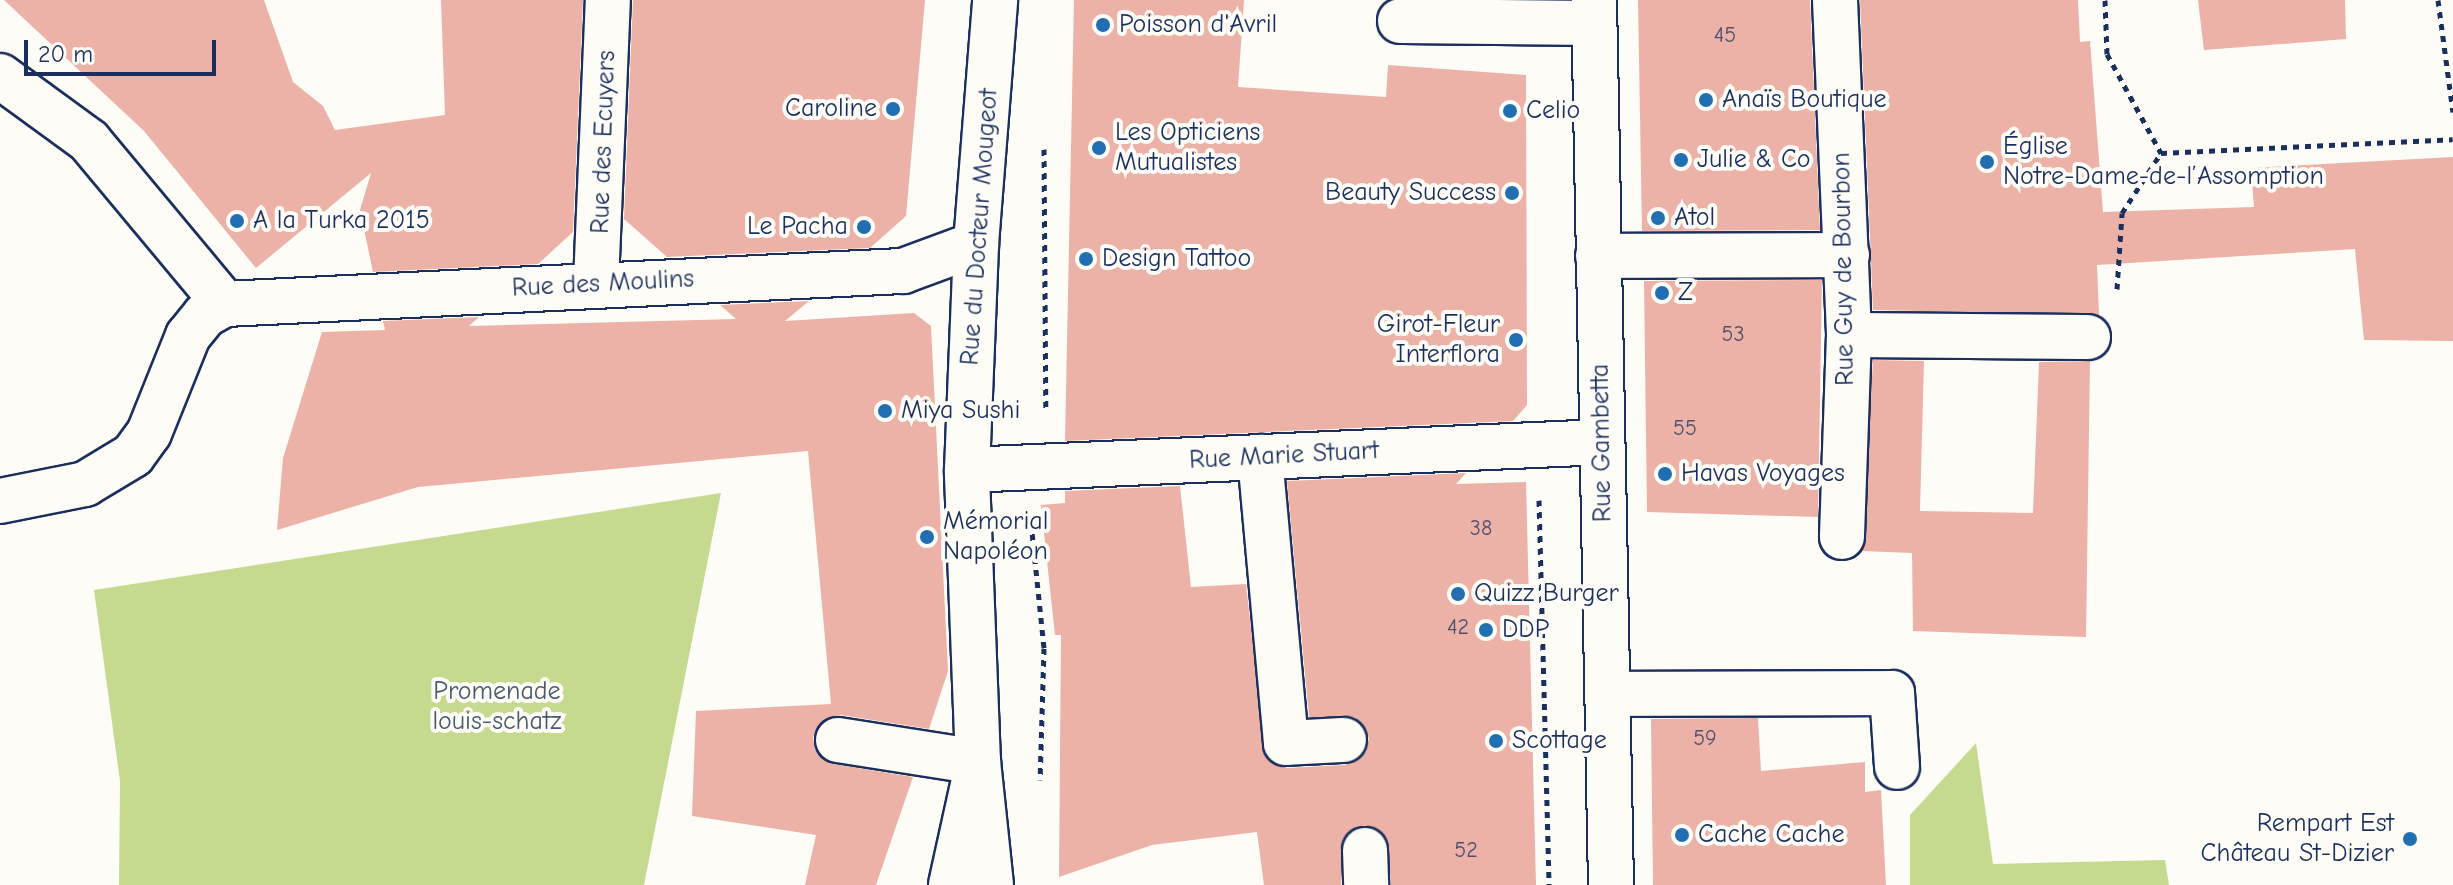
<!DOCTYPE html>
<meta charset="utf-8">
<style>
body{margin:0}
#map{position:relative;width:2453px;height:885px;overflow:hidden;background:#fdfcf7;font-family:"Comic Neue",sans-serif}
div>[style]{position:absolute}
.green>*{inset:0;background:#c6da8f}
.building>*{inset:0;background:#ecb2a7}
.path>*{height:5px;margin-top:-2.5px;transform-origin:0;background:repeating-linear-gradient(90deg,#1b2f5e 0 6px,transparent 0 12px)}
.roads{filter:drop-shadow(2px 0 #1b2f5e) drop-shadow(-2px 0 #1b2f5e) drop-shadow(0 2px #1b2f5e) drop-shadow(0 -2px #1b2f5e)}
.minor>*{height:44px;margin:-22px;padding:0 22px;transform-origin:22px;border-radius:22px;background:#fdfcf7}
.major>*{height:44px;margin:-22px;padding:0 22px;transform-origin:22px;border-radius:22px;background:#fdfcf7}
.dots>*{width:22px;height:22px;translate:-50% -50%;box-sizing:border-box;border:4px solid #fdfcf7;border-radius:50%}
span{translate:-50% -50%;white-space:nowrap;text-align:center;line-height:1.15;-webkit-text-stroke:8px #fdfcf7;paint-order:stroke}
.number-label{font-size:22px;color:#4f5070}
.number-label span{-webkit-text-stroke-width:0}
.poi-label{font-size:26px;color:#1b2f5e}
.left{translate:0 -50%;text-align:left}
.right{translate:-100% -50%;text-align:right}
.street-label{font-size:26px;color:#1b2f5e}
.park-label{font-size:26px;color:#465a6a}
.scale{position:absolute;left:24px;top:40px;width:192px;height:36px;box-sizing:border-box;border:4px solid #1b2f5e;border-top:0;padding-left:10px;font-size:24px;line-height:28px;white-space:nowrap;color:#1b2f5e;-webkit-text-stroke:6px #fdfcf7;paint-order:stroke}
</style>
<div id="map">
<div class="green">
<div style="clip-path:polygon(721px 493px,644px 885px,119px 885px,120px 781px,94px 590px)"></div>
<div style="clip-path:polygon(1976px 743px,1993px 864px,2165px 860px,2169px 885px,1910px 885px,1910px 815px)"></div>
</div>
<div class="building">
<div style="clip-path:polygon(4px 0,264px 0,293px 82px,323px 106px,335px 130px,445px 115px,441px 0,583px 0,573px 232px,538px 264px,373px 272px,360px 210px,371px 173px,256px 268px,144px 131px)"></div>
<div style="clip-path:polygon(633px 0,925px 0,906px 216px,870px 248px,667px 257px,624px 219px)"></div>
<div style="clip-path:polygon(1074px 0,1244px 0,1238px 87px,1386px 97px,1388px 65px,1526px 75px,1527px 405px,1513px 421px,1065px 441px)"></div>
<div style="clip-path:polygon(1638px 0,1810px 0,1820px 230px,1642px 231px)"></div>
<div style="clip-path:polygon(1860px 0,2078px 0,2080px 42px,2090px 41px,2103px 212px,2254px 207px,2251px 168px,2453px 157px,2453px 341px,2364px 340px,2355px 249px,2097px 265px,2099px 315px,1873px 310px)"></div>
<div style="clip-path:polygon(2198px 0,2345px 0,2346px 39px,2204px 50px)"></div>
<div style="clip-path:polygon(1822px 280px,1818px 517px,1647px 512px,1644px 281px)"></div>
<div style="clip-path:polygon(809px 301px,785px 321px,914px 313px,931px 326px,948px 671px,929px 729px,841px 715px,819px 724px,813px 737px,815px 750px,833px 764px,913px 777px,876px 885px,805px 885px,816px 835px,692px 816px,696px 711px,831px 704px,808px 451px,418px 487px,277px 530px,283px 458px,322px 332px,385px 330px,383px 321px,479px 317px,469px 326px,736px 319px,720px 305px)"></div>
<div style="clip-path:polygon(1873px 360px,1924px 361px,1920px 511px,2033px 513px,2039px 362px,2090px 361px,2086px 637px,1913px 631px,1912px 553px,1862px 551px)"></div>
<div style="clip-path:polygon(1466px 473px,1456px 484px,1526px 482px,1536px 885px,1391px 885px,1387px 838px,1365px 825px,1343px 839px,1341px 885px,1264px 885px,1257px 832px,1152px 845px,1059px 877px,1061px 635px,1055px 635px,1041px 505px,1065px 503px,1065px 491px,1180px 486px,1191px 587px,1246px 584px,1265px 756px,1287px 768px,1345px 765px,1366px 752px,1369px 738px,1355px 717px,1309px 717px,1287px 481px)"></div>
<div style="clip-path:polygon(1758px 718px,1761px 771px,1865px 762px,1865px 792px,1881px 790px,1886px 885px,1653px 885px,1651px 719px)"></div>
</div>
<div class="path">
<div style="left:2105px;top:0;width:54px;rotate:87.9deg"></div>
<div style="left:2107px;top:54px;width:113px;rotate:61.4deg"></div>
<div style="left:2438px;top:0;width:113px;rotate:82.4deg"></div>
<div style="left:1044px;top:149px;width:262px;rotate:89.6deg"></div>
<div style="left:2117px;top:289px;width:76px;rotate:-86.2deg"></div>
<div style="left:2122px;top:213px;width:72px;rotate:-57deg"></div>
<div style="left:2161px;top:153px;width:292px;rotate:-2.7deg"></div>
<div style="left:1539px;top:500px;width:385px;rotate:88.5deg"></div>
<div style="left:1031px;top:522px;width:127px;rotate:84.1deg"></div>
<div style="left:1044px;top:648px;width:132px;rotate:91.7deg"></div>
</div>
<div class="roads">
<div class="minor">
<div style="left:1835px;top:0;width:335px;rotate:87.6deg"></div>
<div style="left:1849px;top:335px;width:202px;rotate:92deg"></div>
<div style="left:1400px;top:21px;width:194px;rotate:0.6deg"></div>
<div style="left:0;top:76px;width:110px;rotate:36.1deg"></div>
<div style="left:89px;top:141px;width:212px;rotate:50.2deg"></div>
<div style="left:1598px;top:256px;width:249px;rotate:-0.2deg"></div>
<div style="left:596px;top:283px;width:283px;rotate:-87.6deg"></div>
<div style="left:1849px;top:335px;width:239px;rotate:0.5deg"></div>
<div style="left:1260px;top:457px;width:287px;rotate:84.8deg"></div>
<div style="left:1286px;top:743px;width:58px;rotate:-3deg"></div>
<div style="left:967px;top:470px;width:636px;rotate:-2.52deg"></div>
<div style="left:0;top:501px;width:87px;rotate:-11.3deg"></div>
<div style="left:85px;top:484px;width:56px;rotate:-31.1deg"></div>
<div style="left:133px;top:455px;width:27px;rotate:-54deg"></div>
<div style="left:149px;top:433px;width:105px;rotate:-68.1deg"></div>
<div style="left:188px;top:336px;width:27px;rotate:-51deg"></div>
<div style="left:205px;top:315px;width:23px;rotate:-29deg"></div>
<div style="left:225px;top:304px;width:679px;rotate:-2.79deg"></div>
<div style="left:903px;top:271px;width:78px;rotate:-20.3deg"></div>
<div style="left:1607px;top:694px;width:285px;rotate:-0.2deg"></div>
<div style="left:1892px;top:693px;width:74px;rotate:86.1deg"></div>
<div style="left:838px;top:740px;width:142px;rotate:8.9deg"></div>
<div style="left:978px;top:762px;width:126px;rotate:102.4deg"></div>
<div style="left:1365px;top:850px;width:35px;rotate:88deg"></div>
<div style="left:991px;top:885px;width:124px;rotate:-96deg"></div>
<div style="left:978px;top:762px;width:292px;rotate:-92.2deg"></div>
<div style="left:967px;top:470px;width:226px;rotate:-87.7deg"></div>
<div style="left:976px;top:244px;width:245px;rotate:-85.5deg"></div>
</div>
<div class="major">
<div style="left:1594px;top:0;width:885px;rotate:88.9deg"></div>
</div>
</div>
<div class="dots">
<div style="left:1103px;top:25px;background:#1f6fb2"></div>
<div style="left:1706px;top:100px;background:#1f6fb2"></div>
<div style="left:893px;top:109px;background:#1f6fb2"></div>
<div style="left:1510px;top:111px;background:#1f6fb2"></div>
<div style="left:1099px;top:148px;background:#1f6fb2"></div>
<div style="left:1681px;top:160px;background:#1f6fb2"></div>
<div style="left:1987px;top:162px;background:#1f6fb2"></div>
<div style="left:1512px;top:193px;background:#1f6fb2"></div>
<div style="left:1658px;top:218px;background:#1f6fb2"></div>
<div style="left:237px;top:221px;background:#1f6fb2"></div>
<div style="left:864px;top:227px;background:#1f6fb2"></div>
<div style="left:1086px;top:259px;background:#1f6fb2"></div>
<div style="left:1662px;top:293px;background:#1f6fb2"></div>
<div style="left:1516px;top:340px;background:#1f6fb2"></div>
<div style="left:885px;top:411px;background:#1f6fb2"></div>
<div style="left:1665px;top:474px;background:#1f6fb2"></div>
<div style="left:927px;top:537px;background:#1f6fb2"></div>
<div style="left:1458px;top:594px;background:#1f6fb2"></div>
<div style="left:1486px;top:630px;background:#1f6fb2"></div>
<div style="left:1496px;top:741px;background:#1f6fb2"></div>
<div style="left:1682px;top:835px;background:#1f6fb2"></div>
<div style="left:2410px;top:839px;background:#1f6fb2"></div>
</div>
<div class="number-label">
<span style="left:1725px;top:36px">45</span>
<span style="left:1733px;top:335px">53</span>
<span style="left:1685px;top:429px">55</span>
<span style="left:1481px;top:529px">38</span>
<span style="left:1458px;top:628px">42</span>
<span style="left:1705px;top:739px">59</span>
<span style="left:1466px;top:851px">52</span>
</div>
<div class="poi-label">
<span class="left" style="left:1119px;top:25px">Poisson d'Avril</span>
<span class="left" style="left:1722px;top:100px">Anaïs Boutique</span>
<span class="right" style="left:877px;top:109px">Caroline</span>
<span class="left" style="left:1526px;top:111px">Celio</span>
<span class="left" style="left:1115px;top:148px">Les Opticiens<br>Mutualistes</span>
<span class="left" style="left:2003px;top:162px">Église<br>Notre-Dame-de-l’Assomption</span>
<span class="left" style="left:1697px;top:160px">Julie &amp; Co</span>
<span class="right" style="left:1496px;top:193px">Beauty Success</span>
<span class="left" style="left:1674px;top:218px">Atol</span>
<span class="left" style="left:253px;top:221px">A la Turka 2015</span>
<span class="right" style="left:848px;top:227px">Le Pacha</span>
<span class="left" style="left:1102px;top:259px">Design Tattoo</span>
<span class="left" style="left:1678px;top:293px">Z</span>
<span class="right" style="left:1500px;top:340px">Girot-Fleur<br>Interflora</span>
<span class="left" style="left:901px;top:411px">Miya Sushi</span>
<span class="left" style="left:1681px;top:474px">Havas Voyages</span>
<span class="left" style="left:943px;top:537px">Mémorial<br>Napoléon</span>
<span class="left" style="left:1474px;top:594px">Quizz Burger</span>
<span class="left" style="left:1502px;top:630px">DDP</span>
<span class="left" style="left:1512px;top:741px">Scottage</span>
<span class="right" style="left:2394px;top:839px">Rempart Est<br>Château St-Dizier</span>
<span class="left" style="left:1698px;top:835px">Cache Cache</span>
</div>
<div class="street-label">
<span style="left:604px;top:142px;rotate:-88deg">Rue des Ecuyers</span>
<span style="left:980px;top:227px;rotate:-86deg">Rue du Docteur Mougeot</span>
<span style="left:1844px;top:269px;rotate:-91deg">Rue Guy de Bourbon</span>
<span style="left:603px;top:284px;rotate:-3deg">Rue des Moulins</span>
<span style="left:1602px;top:443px;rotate:-91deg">Rue Gambetta</span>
<span style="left:1284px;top:456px;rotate:-3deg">Rue Marie Stuart</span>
</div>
<div class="park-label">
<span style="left:497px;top:707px">Promenade<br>louis-schatz</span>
</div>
<div class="scale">20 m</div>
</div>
